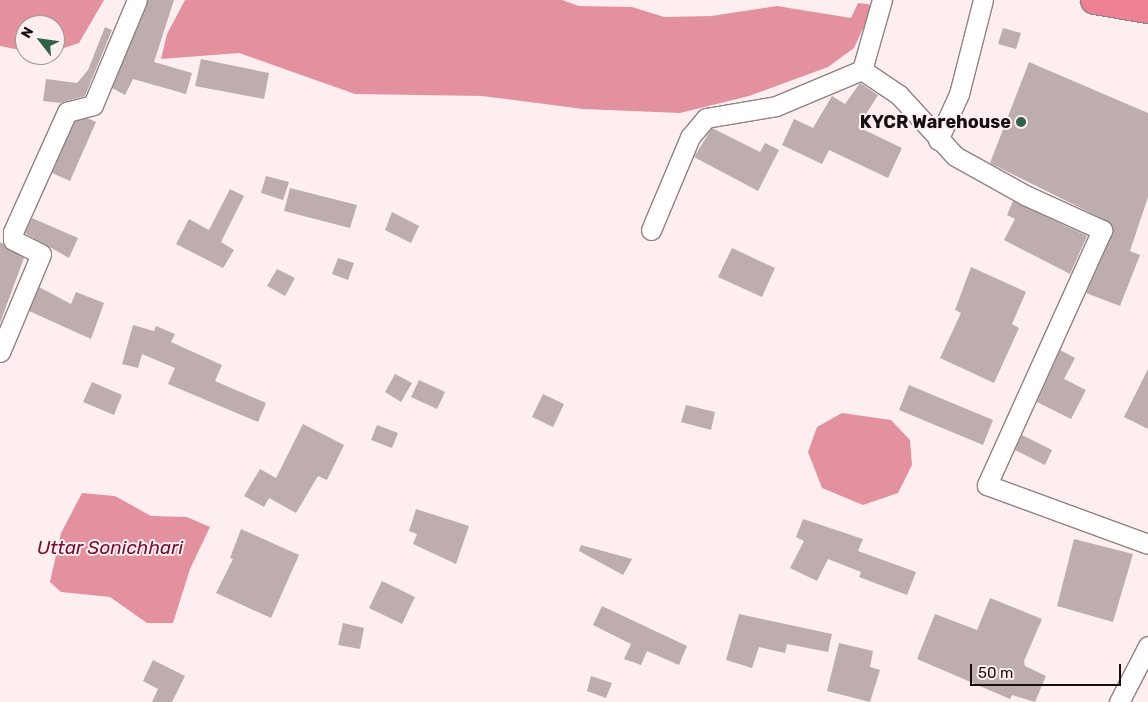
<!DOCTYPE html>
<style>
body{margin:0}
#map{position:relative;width:1148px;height:702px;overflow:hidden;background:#feeef0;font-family:Rubik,sans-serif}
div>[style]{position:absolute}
.water>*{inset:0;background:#e3919f}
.building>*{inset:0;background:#bdadaf}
.roads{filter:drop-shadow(1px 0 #908183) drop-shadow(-1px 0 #908183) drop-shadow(0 1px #908183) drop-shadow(0 -1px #908183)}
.street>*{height:19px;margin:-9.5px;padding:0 9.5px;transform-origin:9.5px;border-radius:9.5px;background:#fff}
.highway>*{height:28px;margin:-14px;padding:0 14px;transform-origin:14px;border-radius:14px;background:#ee8196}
.dots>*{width:14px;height:14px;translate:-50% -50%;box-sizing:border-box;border:2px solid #feeef0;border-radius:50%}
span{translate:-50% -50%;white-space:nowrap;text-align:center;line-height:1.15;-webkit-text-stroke:4px #feeef0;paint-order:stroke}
.poi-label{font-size:18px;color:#150f10;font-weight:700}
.right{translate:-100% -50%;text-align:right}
.water-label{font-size:19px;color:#700f2f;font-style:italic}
.north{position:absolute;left:15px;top:15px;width:50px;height:50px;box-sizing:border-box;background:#feeef0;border:1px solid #a19596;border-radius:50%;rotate:300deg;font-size:14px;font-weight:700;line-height:20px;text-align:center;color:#150f10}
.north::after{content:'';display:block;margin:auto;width:18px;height:22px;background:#2f6247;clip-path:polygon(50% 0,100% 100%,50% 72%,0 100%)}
.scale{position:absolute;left:970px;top:664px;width:151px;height:22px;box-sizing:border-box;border:2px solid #150f10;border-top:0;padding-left:6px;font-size:15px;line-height:18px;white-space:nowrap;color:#150f10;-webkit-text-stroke:4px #feeef0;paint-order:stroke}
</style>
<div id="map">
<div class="water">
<div style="clip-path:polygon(0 0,104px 0,79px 43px,55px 51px,55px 25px,25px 25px,25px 51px,0 46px)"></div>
<div style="clip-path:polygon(185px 0,562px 0,579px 6px,632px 7px,664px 17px,711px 16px,777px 6px,851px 18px,858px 3px,874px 5px,854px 48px,828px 67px,749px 96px,680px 113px,583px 109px,482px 96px,355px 94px,239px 53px,161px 59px,167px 34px)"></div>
<div style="clip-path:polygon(842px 413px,891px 420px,910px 440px,912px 465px,898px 493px,863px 505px,822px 488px,808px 452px,817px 427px)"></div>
<div style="clip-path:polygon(82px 493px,115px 496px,151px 516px,187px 517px,210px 527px,190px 569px,173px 623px,147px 623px,110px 597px,61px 592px,50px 582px,61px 533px)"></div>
</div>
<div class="building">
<div style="clip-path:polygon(148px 0,174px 0,154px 62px,192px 73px,186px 94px,133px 79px,125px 95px,112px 88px)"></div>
<div style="clip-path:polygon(105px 27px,112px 30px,85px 96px,60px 103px,43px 101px,46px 79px,77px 83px,88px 70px)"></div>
<div style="clip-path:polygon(1003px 28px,1021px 33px,1016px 49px,998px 44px)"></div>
<div style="clip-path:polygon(201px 59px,269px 73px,264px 99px,195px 86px)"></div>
<div style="clip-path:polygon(1029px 62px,1148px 113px,1148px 197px,1130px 251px,1140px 255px,1120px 306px,1086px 293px,1112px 235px,1111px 223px,990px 163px)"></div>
<div style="clip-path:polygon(860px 83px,878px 95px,858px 127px,902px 148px,888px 178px,829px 150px,822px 164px,782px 145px,794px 119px,813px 128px,832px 96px,845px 104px)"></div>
<div style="clip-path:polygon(87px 118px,96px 122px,70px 181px,52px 173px,75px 121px)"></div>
<div style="clip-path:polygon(712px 128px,760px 152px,765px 143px,779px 150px,758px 191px,694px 157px)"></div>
<div style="clip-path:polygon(266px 176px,289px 182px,283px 200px,261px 193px)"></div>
<div style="clip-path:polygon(290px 188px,357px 205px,350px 228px,284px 211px)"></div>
<div style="clip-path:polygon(230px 189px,244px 196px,221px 242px,234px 250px,223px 268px,176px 244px,189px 219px,209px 230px)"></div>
<div style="clip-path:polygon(1013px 201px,1087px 236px,1070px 274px,1004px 240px,1015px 219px,1007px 215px)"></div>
<div style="clip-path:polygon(392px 212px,419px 226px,411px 243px,385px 230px)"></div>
<div style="clip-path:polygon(32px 218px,78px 238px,69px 258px,25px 233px)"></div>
<div style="clip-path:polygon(0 242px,24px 258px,0 323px)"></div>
<div style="clip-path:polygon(732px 248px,775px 268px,762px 297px,718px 277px)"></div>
<div style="clip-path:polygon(338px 258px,354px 263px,348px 280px,332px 274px)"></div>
<div style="clip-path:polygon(971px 267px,1026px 292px,1012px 324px,1019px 328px,994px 383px,940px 358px,961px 313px,955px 310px)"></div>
<div style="clip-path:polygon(277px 269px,295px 278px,285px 296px,267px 286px)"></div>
<div style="clip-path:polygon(39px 287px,71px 304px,76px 292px,104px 303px,91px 339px,29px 311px)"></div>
<div style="clip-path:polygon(133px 325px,154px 331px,156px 326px,175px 334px,171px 342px,222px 365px,215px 381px,266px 403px,258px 422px,168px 384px,175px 368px,142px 354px,138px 368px,122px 364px)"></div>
<div style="clip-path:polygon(1060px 350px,1075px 358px,1064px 379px,1086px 390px,1071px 419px,1037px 402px)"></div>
<div style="clip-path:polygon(1148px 369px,1148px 429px,1124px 417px)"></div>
<div style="clip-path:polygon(395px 374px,412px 383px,401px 402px,385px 392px)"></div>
<div style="clip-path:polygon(419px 380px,445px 392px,437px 409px,411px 397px)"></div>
<div style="clip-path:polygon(92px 382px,122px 395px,114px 415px,83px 402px)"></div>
<div style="clip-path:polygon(909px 385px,993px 420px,983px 445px,899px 410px)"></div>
<div style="clip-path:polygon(543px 394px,564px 404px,553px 427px,532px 417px)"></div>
<div style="clip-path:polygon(686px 405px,715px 412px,711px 430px,681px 422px)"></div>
<div style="clip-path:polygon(303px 424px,344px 445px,327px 480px,318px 476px,296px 513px,269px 498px,264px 507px,244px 496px,260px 469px,276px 478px)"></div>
<div style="clip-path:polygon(377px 425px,398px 433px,392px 448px,371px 440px)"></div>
<div style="clip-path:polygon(1022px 435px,1052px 450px,1045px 465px,1015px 450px)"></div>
<div style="clip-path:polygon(416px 509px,469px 526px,456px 564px,413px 544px,417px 534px,409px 531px)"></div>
<div style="clip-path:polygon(803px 519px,863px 539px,858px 551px,916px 572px,907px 595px,859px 577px,861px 572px,828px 559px,817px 581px,790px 568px,804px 541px,796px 537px)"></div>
<div style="clip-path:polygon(241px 529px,299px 555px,271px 618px,216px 593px,233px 559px,230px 558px)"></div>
<div style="clip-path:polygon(1074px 539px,1133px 554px,1113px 622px,1057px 606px)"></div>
<div style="clip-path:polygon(581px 545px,632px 559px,623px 575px,579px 551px)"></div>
<div style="clip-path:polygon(382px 581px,415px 597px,402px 624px,369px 608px)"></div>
<div style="clip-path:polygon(990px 598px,1042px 619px,1024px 661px,1025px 666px,1046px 676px,1035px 702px,1012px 695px,1010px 699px,917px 659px,935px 614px,977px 630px)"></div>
<div style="clip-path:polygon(602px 606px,687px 646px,679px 665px,647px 651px,641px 665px,624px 659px,631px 644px,593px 625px)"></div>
<div style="clip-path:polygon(739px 614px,832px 634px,828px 652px,787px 644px,785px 653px,759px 647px,752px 668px,726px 660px)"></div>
<div style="clip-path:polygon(343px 623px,364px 628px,360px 649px,338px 645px)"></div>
<div style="clip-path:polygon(839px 643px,873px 651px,870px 667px,880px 670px,870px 702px,827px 691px)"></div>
<div style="clip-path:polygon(153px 660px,185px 676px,172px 702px,152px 702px,158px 689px,143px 681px)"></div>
<div style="clip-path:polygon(591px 676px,612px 683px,606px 698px,587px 691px)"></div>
</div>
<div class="roads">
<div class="street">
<div style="left:862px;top:70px;width:73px;rotate:-74.1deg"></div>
<div style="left:938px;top:140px;width:51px;rotate:-65.5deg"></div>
<div style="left:959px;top:94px;width:97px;rotate:-75.7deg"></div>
<div style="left:651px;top:230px;width:101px;rotate:-67.2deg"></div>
<div style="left:690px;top:137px;width:25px;rotate:-50deg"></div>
<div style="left:706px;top:118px;width:71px;rotate:-9.7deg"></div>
<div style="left:776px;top:106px;width:93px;rotate:-22.7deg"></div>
<div style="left:862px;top:70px;width:45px;rotate:34deg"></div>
<div style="left:899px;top:95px;width:83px;rotate:47.4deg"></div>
<div style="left:955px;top:156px;width:80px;rotate:29.1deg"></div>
<div style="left:1025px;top:195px;width:85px;rotate:24.4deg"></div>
<div style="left:1102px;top:230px;width:280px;rotate:114.3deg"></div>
<div style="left:987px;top:485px;width:171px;rotate:20.1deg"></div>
<div style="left:0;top:352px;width:106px;rotate:-67.3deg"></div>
<div style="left:41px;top:254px;width:31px;rotate:-153deg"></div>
<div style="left:13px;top:240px;width:8px;rotate:-90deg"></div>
<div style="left:13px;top:232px;width:132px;rotate:-65.8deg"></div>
<div style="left:67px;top:112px;width:27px;rotate:-15deg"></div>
<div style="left:93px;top:105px;width:114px;rotate:-67.3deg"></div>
<div style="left:1119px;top:702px;width:63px;rotate:-62.6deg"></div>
</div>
<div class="highway">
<div style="left:1095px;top:0;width:54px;rotate:9.6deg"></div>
</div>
</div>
<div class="dots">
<div style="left:1021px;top:122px;background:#2f6247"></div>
</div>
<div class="poi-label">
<span class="right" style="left:1011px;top:122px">KYCR Warehouse</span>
</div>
<div class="water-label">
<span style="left:110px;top:548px">Uttar Sonichhari</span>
</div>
<div class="north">N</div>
<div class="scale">50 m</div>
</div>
